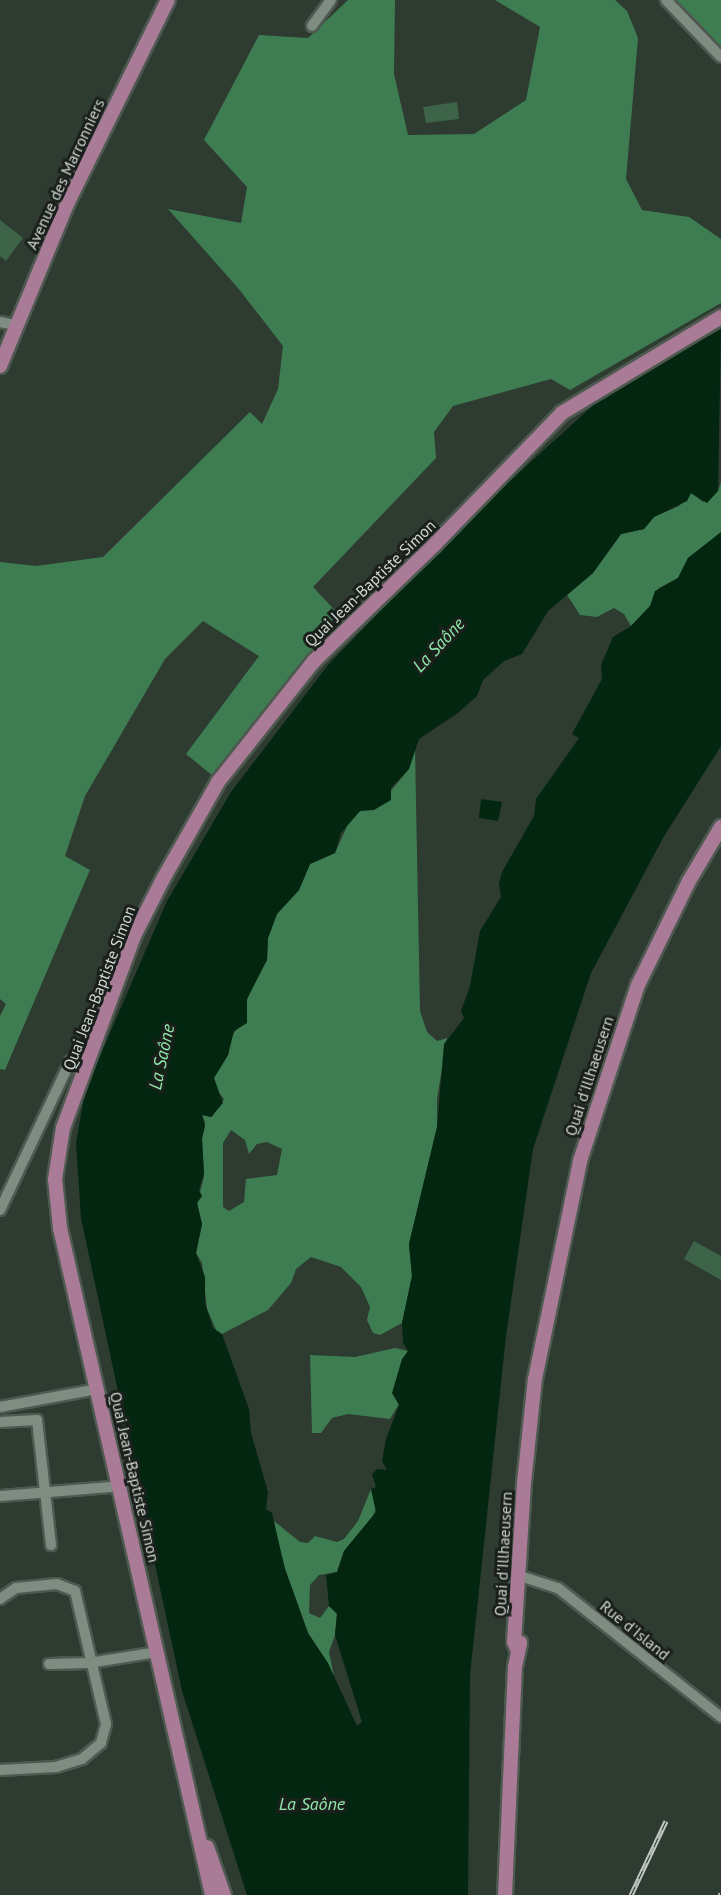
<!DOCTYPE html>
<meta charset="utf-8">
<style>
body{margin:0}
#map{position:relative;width:721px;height:1895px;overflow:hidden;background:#2e3b31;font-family:"PT Sans",sans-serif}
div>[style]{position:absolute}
.green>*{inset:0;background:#3d6448}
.forest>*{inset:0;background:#3e7d52}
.water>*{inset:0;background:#032610}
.roads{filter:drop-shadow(2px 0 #4e5950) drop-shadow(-2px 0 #4e5950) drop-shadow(0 2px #4e5950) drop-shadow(0 -2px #4e5950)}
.minor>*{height:10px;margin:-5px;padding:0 5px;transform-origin:5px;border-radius:5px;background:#7e8c81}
.major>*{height:14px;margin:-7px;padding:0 7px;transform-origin:7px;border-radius:7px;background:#a97b97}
.rail>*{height:5px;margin-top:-2.5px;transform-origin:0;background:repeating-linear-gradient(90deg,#1b201c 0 9px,#bec6c0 0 18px);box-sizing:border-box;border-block:2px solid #bec6c0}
span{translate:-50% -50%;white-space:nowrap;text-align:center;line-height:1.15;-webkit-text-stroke:6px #1b201c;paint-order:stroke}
.street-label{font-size:16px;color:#d0d8d2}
.water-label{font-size:18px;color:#8fe8a9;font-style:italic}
</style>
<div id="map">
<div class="green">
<div style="clip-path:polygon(457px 102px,459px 119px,426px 123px,423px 107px)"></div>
<div style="clip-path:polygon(0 220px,23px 238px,6px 261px,0 256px)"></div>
<div style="clip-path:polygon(694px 1241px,721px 1256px,721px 1280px,684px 1259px)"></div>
</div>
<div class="forest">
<div style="clip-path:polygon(348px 0,395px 0,394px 74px,408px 135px,474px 134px,526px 100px,540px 27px,495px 0,615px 0,627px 11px,638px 38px,626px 179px,642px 210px,689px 217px,721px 239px,721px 303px,570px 390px,551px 379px,453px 406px,434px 432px,436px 458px,313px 587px,345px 621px,306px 657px,213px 776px,186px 754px,259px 656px,203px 621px,165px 659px,85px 796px,65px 856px,90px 870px,5px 1070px,0 1069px,0 1016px,6px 1004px,0 999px,0 562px,36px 566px,103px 557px,250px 412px,262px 424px,278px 389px,283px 346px,238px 288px,168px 209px,241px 223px,247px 187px,204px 140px,259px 35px,308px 38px)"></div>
<div style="clip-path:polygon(670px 0,721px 0,721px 53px)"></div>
<div style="clip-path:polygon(721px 482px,721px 533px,688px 558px,678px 578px,659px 588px,650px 606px,631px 626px,624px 614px,614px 608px,597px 617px,580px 615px,567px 595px,593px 573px,621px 534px,644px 529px,654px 517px,679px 506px,691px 493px,703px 502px,718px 491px)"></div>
<div style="clip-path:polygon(evenodd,415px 748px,420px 1011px,427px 1032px,437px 1041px,447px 1038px,437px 1099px,437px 1127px,409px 1244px,412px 1276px,402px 1323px,380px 1335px,373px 1333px,367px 1320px,370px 1307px,361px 1287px,341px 1267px,311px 1257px,296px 1269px,291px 1283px,268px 1310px,222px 1334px,217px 1332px,207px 1309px,202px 1263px,196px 1253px,202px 1224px,197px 1203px,204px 1177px,202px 1139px,205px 1122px,202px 1115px,212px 1117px,224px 1099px,216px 1089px,214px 1078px,228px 1055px,231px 1036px,239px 1027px,251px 987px,267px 960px,268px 938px,277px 914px,299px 890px,310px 864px,335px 853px,349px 822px,360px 811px,379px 805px,409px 769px,415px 748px,231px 1130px,245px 1140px,249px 1154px,257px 1144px,267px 1142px,282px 1149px,277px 1175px,246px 1179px,244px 1202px,229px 1211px,223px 1207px,223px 1143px,231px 1130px)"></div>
<div style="clip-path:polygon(395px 1348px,408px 1351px,395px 1385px,399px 1404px,390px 1419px,348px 1414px,332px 1418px,321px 1433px,312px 1433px,310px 1355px,355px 1357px)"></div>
<div style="clip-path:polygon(371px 1489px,376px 1508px,373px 1516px,344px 1551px,337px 1572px,319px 1575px,310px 1585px,309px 1613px,320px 1618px,329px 1606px,337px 1613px,335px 1635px,329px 1652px,334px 1676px,308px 1633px,278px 1549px,274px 1521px,300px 1542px,308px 1543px,315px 1536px,337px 1542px,344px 1539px,358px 1521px)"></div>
</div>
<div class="water">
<div style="clip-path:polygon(721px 329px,718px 491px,707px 503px,691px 493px,687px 501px,654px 517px,644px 529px,621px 534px,593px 573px,548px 611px,522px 654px,504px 661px,483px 680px,477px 696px,458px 713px,419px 739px,409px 769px,391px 788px,391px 800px,374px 810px,360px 811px,341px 833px,335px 853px,310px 864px,299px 890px,277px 914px,268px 938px,267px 960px,247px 999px,247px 1023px,234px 1031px,228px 1055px,214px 1078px,223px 1103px,211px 1117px,202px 1115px,205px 1126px,202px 1139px,204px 1173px,199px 1190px,202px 1196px,197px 1203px,202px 1224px,196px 1253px,205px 1277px,205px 1303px,213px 1328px,222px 1334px,249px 1409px,251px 1433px,268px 1492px,266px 1509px,272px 1513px,285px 1569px,308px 1633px,328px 1663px,357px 1726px,362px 1722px,335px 1635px,337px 1614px,329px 1606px,326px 1575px,337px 1572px,344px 1551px,376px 1512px,371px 1489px,376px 1487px,372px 1474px,377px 1469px,387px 1470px,382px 1461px,386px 1439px,399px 1405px,392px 1393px,402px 1359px,408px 1351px,403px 1343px,402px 1323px,412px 1276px,409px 1244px,437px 1127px,444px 1044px,464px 1018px,461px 1011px,470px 986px,480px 931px,501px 897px,499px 883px,502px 872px,534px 816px,536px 799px,579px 738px,572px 734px,602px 679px,601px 665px,613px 637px,631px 626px,650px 606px,655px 591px,678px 578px,688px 558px,721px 532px,721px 746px,663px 838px,591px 973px,533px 1149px,506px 1336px,470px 1675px,468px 1895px,247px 1895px,182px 1691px,81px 1218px,76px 1143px,85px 1091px,167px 901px,231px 792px,328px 665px,478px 510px,610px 390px)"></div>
<div style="clip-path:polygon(481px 799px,502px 802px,498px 821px,479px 818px)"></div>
</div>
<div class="roads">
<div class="minor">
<div style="left:666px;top:0;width:79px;rotate:46deg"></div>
<div style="left:312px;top:26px;width:32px;rotate:-54deg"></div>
<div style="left:0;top:322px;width:16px;rotate:11deg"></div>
<div style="left:0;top:1210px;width:164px;rotate:-64.7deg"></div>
<div style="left:70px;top:1062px;width:11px;rotate:-38deg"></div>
<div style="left:79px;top:1055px;width:10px;rotate:6deg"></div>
<div style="left:0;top:1407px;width:100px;rotate:-10.4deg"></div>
<div style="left:0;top:1422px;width:37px;rotate:-3deg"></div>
<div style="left:37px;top:1420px;width:126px;rotate:83.6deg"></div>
<div style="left:0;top:1496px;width:121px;rotate:-4.7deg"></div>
<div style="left:520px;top:1576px;width:40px;rotate:18deg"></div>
<div style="left:558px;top:1588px;width:208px;rotate:38.4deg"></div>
<div style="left:0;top:1599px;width:19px;rotate:-35deg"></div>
<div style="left:16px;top:1588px;width:41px;rotate:-5.6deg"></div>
<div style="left:57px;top:1584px;width:19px;rotate:21deg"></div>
<div style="left:75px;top:1591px;width:137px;rotate:76.9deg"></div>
<div style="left:106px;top:1724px;width:20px;rotate:105deg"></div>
<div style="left:101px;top:1743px;width:25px;rotate:140deg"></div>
<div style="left:82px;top:1759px;width:27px;rotate:163deg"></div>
<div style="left:56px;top:1767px;width:56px;rotate:176.9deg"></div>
<div style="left:49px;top:1664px;width:40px;rotate:-1.4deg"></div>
<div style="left:89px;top:1663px;width:70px;rotate:-9.1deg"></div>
</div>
<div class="major">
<div style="left:0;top:366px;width:178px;rotate:-67.5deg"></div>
<div style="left:68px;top:202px;width:225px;rotate:-63.7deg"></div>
<div style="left:517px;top:1649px;width:8px;rotate:-113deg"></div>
<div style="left:514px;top:1642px;width:159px;rotate:-86.4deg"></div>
<div style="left:524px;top:1483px;width:105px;rotate:-84deg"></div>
<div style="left:535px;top:1379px;width:223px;rotate:-78.3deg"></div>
<div style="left:580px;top:1161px;width:185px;rotate:-71.8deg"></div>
<div style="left:638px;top:985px;width:116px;rotate:-63.9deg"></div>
<div style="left:689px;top:881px;width:63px;rotate:-59.3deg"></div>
<div style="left:207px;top:1847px;width:51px;rotate:70.5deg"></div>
<div style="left:212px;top:1895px;width:684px;rotate:-102.84deg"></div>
<div style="left:60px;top:1228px;width:49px;rotate:-95.8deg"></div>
<div style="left:55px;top:1179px;width:52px;rotate:-81.1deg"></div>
<div style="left:63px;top:1128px;width:205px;rotate:-69.7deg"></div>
<div style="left:134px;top:936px;width:64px;rotate:-63deg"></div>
<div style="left:163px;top:879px;width:112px;rotate:-60.4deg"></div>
<div style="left:218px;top:782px;width:154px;rotate:-51.6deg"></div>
<div style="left:314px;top:661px;width:168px;rotate:-44deg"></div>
<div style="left:435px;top:544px;width:182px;rotate:-45.9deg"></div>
<div style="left:562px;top:413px;width:186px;rotate:-31.1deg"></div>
<div style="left:505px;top:1895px;width:228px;rotate:-87.5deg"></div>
<div style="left:515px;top:1667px;width:25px;rotate:-78deg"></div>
</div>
</div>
<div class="rail">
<div style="left:631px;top:1895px;width:82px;rotate:-64.7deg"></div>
<div style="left:720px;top:1895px;width:2px;rotate:-63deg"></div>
</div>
<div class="street-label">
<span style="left:65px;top:174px;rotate:-65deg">Avenue des Marronniers</span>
<span style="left:370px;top:583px;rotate:-44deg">Quai Jean-Baptiste Simon</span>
<span style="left:99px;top:988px;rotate:-69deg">Quai Jean-Baptiste Simon</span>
<span style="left:589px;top:1076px;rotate:-72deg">Quai d'Illhaeusern</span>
<span style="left:135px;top:1477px;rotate:77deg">Quai Jean-Baptiste Simon</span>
<span style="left:503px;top:1554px;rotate:-87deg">Quai d'Illhaeusern</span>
<span style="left:635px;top:1630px;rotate:39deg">Rue d'Island</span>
</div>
<div class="water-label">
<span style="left:439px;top:645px;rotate:-47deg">La Saône</span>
<span style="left:162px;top:1057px;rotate:-78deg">La Saône</span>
<span style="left:312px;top:1804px">La Saône</span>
</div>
</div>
